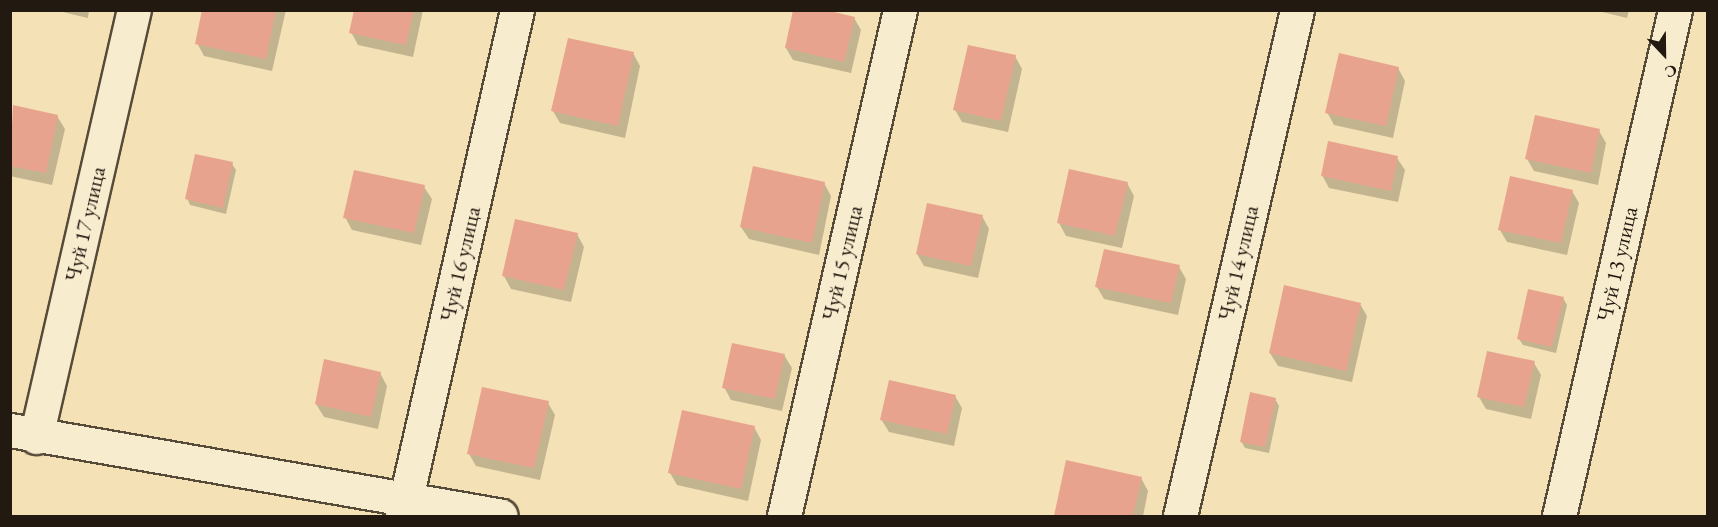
<!DOCTYPE html>
<meta charset="utf-8">
<style>
body{margin:0}
#map{position:relative;width:1718px;height:527px;overflow:hidden;background:#f4e1b5;font-family:"EB Garamond",serif}
div>[style]{position:absolute}
.shadow>*{inset:0;background:#0003}
.building>*{inset:0;background:#e8a38f}
.roads{filter:drop-shadow(2px 0 #564b39) drop-shadow(-2px 0 #564b39) drop-shadow(0 2px #564b39) drop-shadow(0 -2px #564b39)}
.street>*{height:33px;margin:-16.5px;padding:0 16.5px;transform-origin:16.5px;border-radius:16.5px;background:#f8eccf}
span{translate:-50% -50%;white-space:nowrap;text-align:center;line-height:1.15;-webkit-text-stroke:5px #f8eccf;paint-order:stroke}
.street-label{font-size:22px;color:#221910}
.frame{position:absolute;inset:0;border:12px solid #221910;pointer-events:none}
.north{position:absolute;left:1634px;top:24px;width:60px;height:60px;-webkit-text-stroke:4px #f8eccf;paint-order:stroke;rotate:158deg;font-size:16px;font-weight:700;line-height:24px;text-align:center;color:#221910}
.north::after{content:'';display:block;margin:auto;width:21px;height:27px;background:#221910;clip-path:polygon(50% 0,100% 100%,50% 72%,0 100%)}
</style>
<div id="map">
<div class="shadow">
<div style="clip-path:polygon(54px 10px,89px 10px,88px 18px)"></div>
<div style="clip-path:polygon(204px 10px,286px 10px,272px 71px,204px 56px,197px 43px)"></div>
<div style="clip-path:polygon(356px 10px,423px 10px,413px 57px,358px 45px,351px 32px)"></div>
<div style="clip-path:polygon(1594px 10px,1629px 10px,1627px 18px)"></div>
<div style="clip-path:polygon(854px 18px,861px 30px,851px 73px,793px 60px,786px 48px)"></div>
<div style="clip-path:polygon(633px 53px,640px 66px,625px 138px,560px 123px,553px 111px)"></div>
<div style="clip-path:polygon(1015px 56px,1022px 69px,1008px 132px,962px 122px,955px 110px)"></div>
<div style="clip-path:polygon(1398px 68px,1405px 81px,1393px 138px,1334px 125px,1327px 112px)"></div>
<div style="clip-path:polygon(14px 107px,57px 116px,65px 129px,52px 185px,10px 176px)"></div>
<div style="clip-path:polygon(1599px 131px,1606px 143px,1598px 185px,1534px 171px,1527px 159px)"></div>
<div style="clip-path:polygon(1397px 158px,1405px 170px,1398px 202px,1329px 188px,1322px 175px)"></div>
<div style="clip-path:polygon(232px 164px,236px 170px,226px 214px,190px 205px,187px 198px)"></div>
<div style="clip-path:polygon(824px 183px,831px 196px,819px 255px,749px 239px,741px 227px)"></div>
<div style="clip-path:polygon(1127px 183px,1134px 196px,1122px 248px,1066px 236px,1059px 223px)"></div>
<div style="clip-path:polygon(424px 187px,432px 199px,421px 245px,352px 230px,345px 217px)"></div>
<div style="clip-path:polygon(1572px 191px,1579px 203px,1567px 255px,1507px 242px,1500px 230px)"></div>
<div style="clip-path:polygon(982px 216px,989px 229px,978px 278px,924px 266px,917px 254px)"></div>
<div style="clip-path:polygon(577px 234px,584px 247px,571px 302px,511px 289px,504px 276px)"></div>
<div style="clip-path:polygon(1179px 267px,1186px 279px,1178px 315px,1104px 299px,1097px 287px)"></div>
<div style="clip-path:polygon(1563px 298px,1567px 305px,1556px 353px,1523px 345px,1519px 339px)"></div>
<div style="clip-path:polygon(1360px 304px,1367px 316px,1352px 382px,1278px 366px,1270px 353px)"></div>
<div style="clip-path:polygon(784px 355px,792px 368px,782px 411px,731px 400px,724px 387px)"></div>
<div style="clip-path:polygon(1534px 363px,1541px 375px,1531px 419px,1486px 409px,1479px 397px)"></div>
<div style="clip-path:polygon(380px 373px,387px 386px,378px 429px,324px 417px,316px 404px)"></div>
<div style="clip-path:polygon(955px 396px,962px 408px,954px 446px,889px 432px,881px 419px)"></div>
<div style="clip-path:polygon(1275px 399px,1279px 406px,1269px 453px,1245px 448px,1241px 441px)"></div>
<div style="clip-path:polygon(548px 403px,555px 415px,540px 480px,476px 466px,469px 454px)"></div>
<div style="clip-path:polygon(754px 427px,761px 440px,748px 501px,677px 485px,670px 473px)"></div>
<div style="clip-path:polygon(1067px 462px,1141px 478px,1148px 491px,1143px 516px,1055px 516px)"></div>
</div>
<div class="building">
<div style="clip-path:polygon(202px 10px,276px 10px,266px 59px,195px 44px)"></div>
<div style="clip-path:polygon(354px 10px,414px 10px,406px 45px,349px 33px)"></div>
<div style="clip-path:polygon(793px 10px,826px 10px,855px 17px,844px 62px,785px 48px)"></div>
<div style="clip-path:polygon(568px 38px,634px 52px,618px 126px,551px 111px)"></div>
<div style="clip-path:polygon(968px 45px,1016px 55px,1001px 121px,953px 110px)"></div>
<div style="clip-path:polygon(1339px 53px,1399px 67px,1386px 126px,1325px 113px)"></div>
<div style="clip-path:polygon(13px 105px,58px 115px,46px 173px,10px 166px)"></div>
<div style="clip-path:polygon(1535px 115px,1600px 129px,1591px 173px,1525px 159px)"></div>
<div style="clip-path:polygon(1328px 141px,1398px 156px,1391px 191px,1321px 176px)"></div>
<div style="clip-path:polygon(195px 154px,233px 162px,223px 208px,185px 199px)"></div>
<div style="clip-path:polygon(753px 166px,825px 182px,812px 243px,740px 227px)"></div>
<div style="clip-path:polygon(1069px 169px,1128px 182px,1115px 236px,1057px 223px)"></div>
<div style="clip-path:polygon(354px 170px,425px 185px,414px 233px,343px 218px)"></div>
<div style="clip-path:polygon(1510px 176px,1573px 190px,1561px 243px,1498px 230px)"></div>
<div style="clip-path:polygon(927px 203px,983px 215px,971px 266px,916px 254px)"></div>
<div style="clip-path:polygon(515px 219px,578px 233px,564px 290px,502px 276px)"></div>
<div style="clip-path:polygon(1104px 249px,1180px 265px,1171px 303px,1095px 287px)"></div>
<div style="clip-path:polygon(1284px 285px,1361px 303px,1346px 371px,1269px 353px)"></div>
<div style="clip-path:polygon(1528px 289px,1564px 297px,1552px 347px,1517px 339px)"></div>
<div style="clip-path:polygon(732px 343px,785px 354px,775px 399px,722px 388px)"></div>
<div style="clip-path:polygon(1487px 351px,1535px 361px,1524px 407px,1477px 397px)"></div>
<div style="clip-path:polygon(324px 359px,381px 372px,371px 417px,315px 404px)"></div>
<div style="clip-path:polygon(889px 380px,956px 395px,947px 434px,880px 420px)"></div>
<div style="clip-path:polygon(482px 387px,549px 401px,534px 468px,467px 454px)"></div>
<div style="clip-path:polygon(1250px 392px,1276px 398px,1265px 447px,1240px 442px)"></div>
<div style="clip-path:polygon(682px 410px,755px 426px,741px 489px,668px 473px)"></div>
<div style="clip-path:polygon(1066px 460px,1142px 477px,1133px 516px,1054px 516px)"></div>
</div>
<div class="roads">
<div class="street">
<div style="left:10px;top:430px;width:498px;rotate:9.9deg"></div>
<div style="left:36px;top:437px;width:438px;rotate:-77.1deg"></div>
<div style="left:402px;top:516px;width:519px;rotate:-77.2deg"></div>
<div style="left:784px;top:516px;width:519px;rotate:-77.09deg"></div>
<div style="left:1180px;top:516px;width:519px;rotate:-76.98deg"></div>
<div style="left:1559px;top:516px;width:519px;rotate:-77.09deg"></div>
</div>
</div>
<div class="street-label">
<span style="left:85px;top:224px;rotate:-77deg">Чуй 17 улица</span>
<span style="left:842px;top:263px;rotate:-77deg">Чуй 15 улица</span>
<span style="left:1238px;top:263px;rotate:-77deg">Чуй 14 улица</span>
<span style="left:460px;top:264px;rotate:-77deg">Чуй 16 улица</span>
<span style="left:1617px;top:264px;rotate:-77deg">Чуй 13 улица</span>
</div>
<div class="frame"></div>
<div class="north">С</div>
</div>
